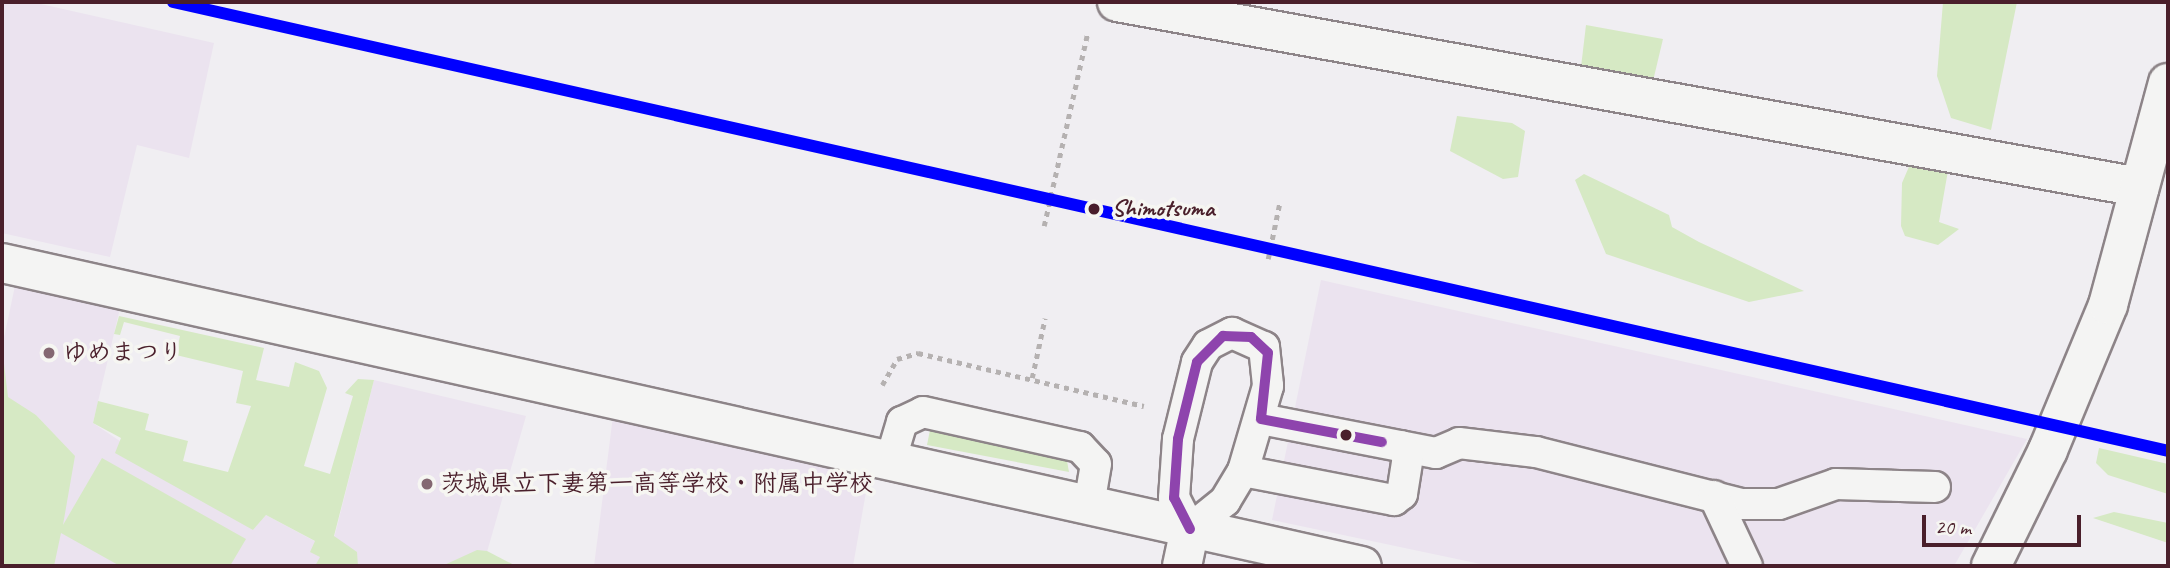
<!DOCTYPE html>
<meta charset="utf-8">
<style>
body{margin:0}
#map{position:relative;width:2170px;height:568px;overflow:hidden;background:#f0eef2;font-family:Caveat,"Klee One",sans-serif}
div>[style]{position:absolute}
.built>*{inset:0;background:#ebe3ef}
.green>*{inset:0;background:#d6e9c4}
.path>*{height:4.5px;margin-top:-2.25px;transform-origin:0;background:repeating-linear-gradient(90deg,#b5b1b1 0 5px,transparent 0 10px)}
.roads{filter:drop-shadow(2px 0 #8d8488) drop-shadow(-2px 0 #8d8488) drop-shadow(0 2px #8d8488) drop-shadow(0 -2px #8d8488)}
.lane>*{height:30px;margin:-15px;padding:0 15px;transform-origin:15px;border-radius:15px;background:#f4f4f3}
.street>*{height:38px;margin:-19px;padding:0 19px;transform-origin:19px;border-radius:19px;background:#f4f4f3}
.secondary>*{height:38px;margin:-19px;padding:0 19px;transform-origin:19px;border-radius:19px;background:#f4f4f3}
.bus-1>*{height:10px;margin:-5px;padding:0 5px;transform-origin:5px;border-radius:5px;background:#8e44ad}
.rail-1>*{height:12px;margin:-6px;padding:0 6px;transform-origin:6px;border-radius:6px;background:#00f}
.dots>*{width:19px;height:19px;translate:-50% -50%;box-sizing:border-box;border:4px solid #f6f6f2;border-radius:50%}
span{translate:-50% -50%;white-space:nowrap;text-align:center;line-height:1.15;-webkit-text-stroke:7px #f6f6f2;paint-order:stroke}
.stop-label{font-size:24px;color:#4a1f2b;font-weight:700}
.left{translate:0 -50%;text-align:left}
.poi-label{font-size:24px;color:#4a1f2b;font-weight:700}
.frame{position:absolute;inset:0;border:4px solid #4a1f2b;pointer-events:none}
.scale{position:absolute;left:1922px;top:515px;width:159px;height:32px;box-sizing:border-box;border:4px solid #4a1f2b;border-top:0;padding-left:9px;font-size:21px;line-height:24px;white-space:nowrap;color:#4a1f2b;-webkit-text-stroke:5px #f6f6f2;paint-order:stroke}
</style>
<div id="map">
<div class="built">
<div style="clip-path:polygon(2px 2px,32px 2px,214px 43px,189px 158px,137px 145px,110px 257px,2px 233px)"></div>
<div style="clip-path:polygon(19px 267px,124px 291px,93px 423px,253px 530px,266px 515px,331px 550px,374px 380px,526px 416px,483px 566px,2px 566px,66px 447px,36px 415px,2px 396px,2px 347px)"></div>
<div style="clip-path:polygon(1321px 280px,2027px 439px,1954px 566px,1490px 566px,1272px 520px)"></div>
<div style="clip-path:polygon(615px 400px,869px 475px,853px 566px,594px 566px)"></div>
</div>
<div class="green">
<div style="clip-path:polygon(1943px 2px,2017px 2px,1991px 130px,1951px 118px,1937px 76px)"></div>
<div style="clip-path:polygon(1586px 25px,1663px 39px,1653px 81px,1581px 67px)"></div>
<div style="clip-path:polygon(1457px 116px,1512px 123px,1525px 131px,1518px 177px,1503px 179px,1450px 151px)"></div>
<div style="clip-path:polygon(1914px 155px,1949px 165px,1939px 222px,1959px 229px,1938px 245px,1905px 236px,1901px 226px,1902px 183px)"></div>
<div style="clip-path:polygon(1584px 174px,1669px 215px,1672px 227px,1699px 242px,1804px 291px,1749px 302px,1606px 254px,1575px 180px)"></div>
<div style="clip-path:polygon(119px 316px,264px 348px,256px 380px,289px 387px,295px 362px,319px 371px,327px 388px,304px 466px,330px 474px,353px 396px,345px 393px,358px 379px,374px 380px,334px 536px,357px 552px,358px 566px,315px 566px,320px 557px,310px 552px,315px 541px,266px 515px,253px 530px,115px 453px,121px 438px,93px 423px,98px 401px,149px 414px,145px 430px,188px 441px,183px 461px,228px 472px,251px 406px,236px 403px,243px 371px,176px 355px,180px 336px,124px 322px,120px 335px,114px 334px)"></div>
<div style="clip-path:polygon(2px 347px,8px 397px,36px 415px,75px 456px,63px 525px,102px 458px,246px 539px,230px 566px,120px 566px,61px 533px,54px 566px,2px 566px)"></div>
<div style="clip-path:polygon(930px 430px,1067px 461px,1069px 472px,927px 445px)"></div>
<div style="clip-path:polygon(2099px 448px,2168px 464px,2168px 494px,2108px 475px,2096px 463px)"></div>
<div style="clip-path:polygon(2114px 512px,2168px 523px,2168px 543px,2093px 518px)"></div>
<div style="clip-path:polygon(477px 550px,487px 551px,516px 566px,442px 566px)"></div>
</div>
<div class="path">
<div style="left:1044px;top:226px;width:196px;rotate:-77.3deg"></div>
<div style="left:1268px;top:259px;width:59px;rotate:-78.3deg"></div>
<div style="left:1032px;top:378px;width:61px;rotate:-77.8deg"></div>
<div style="left:882px;top:385px;width:30px;rotate:-60deg"></div>
<div style="left:897px;top:359px;width:22px;rotate:-16deg"></div>
<div style="left:918px;top:353px;width:232px;rotate:13.2deg"></div>
</div>
<div class="roads">
<div class="lane">
<div style="left:1232px;top:333px;width:35px;rotate:24deg"></div>
<div style="left:1264px;top:347px;width:39px;rotate:84deg"></div>
<div style="left:1268px;top:386px;width:89px;rotate:106.4deg"></div>
<div style="left:1243px;top:471px;width:35px;rotate:121deg"></div>
<div style="left:1225px;top:501px;width:45px;rotate:141.3deg"></div>
<div style="left:1190px;top:529px;width:35px;rotate:-117deg"></div>
<div style="left:1174px;top:498px;width:59px;rotate:-86.1deg"></div>
<div style="left:1178px;top:439px;width:79px;rotate:-76.1deg"></div>
<div style="left:1197px;top:362px;width:20px;rotate:-57deg"></div>
<div style="left:1208px;top:345px;width:27px;rotate:-27deg"></div>
<div style="left:1261px;top:419px;width:178px;rotate:11deg"></div>
<div style="left:1436px;top:453px;width:25px;rotate:-23deg"></div>
<div style="left:1459px;top:443px;width:78px;rotate:6.7deg"></div>
<div style="left:1536px;top:452px;width:212px;rotate:14.2deg"></div>
<div style="left:1742px;top:504px;width:37px"></div>
<div style="left:1779px;top:504px;width:60px;rotate:-19.3deg"></div>
<div style="left:1836px;top:484px;width:99px;rotate:1.7deg"></div>
<div style="left:890px;top:462px;width:42px;rotate:-73.3deg"></div>
<div style="left:902px;top:422px;width:23px;rotate:-25deg"></div>
<div style="left:923px;top:412px;width:161px;rotate:12.6deg"></div>
<div style="left:1080px;top:447px;width:23px;rotate:47deg"></div>
<div style="left:1096px;top:464px;width:42px;rotate:99.7deg"></div>
<div style="left:1243px;top:471px;width:154px;rotate:10.9deg"></div>
<div style="left:1394px;top:500px;width:10px;rotate:-37deg"></div>
<div style="left:1402px;top:494px;width:36px;rotate:-81deg"></div>
<div style="left:1408px;top:458px;width:13px;rotate:-117deg"></div>
<div style="left:1714px;top:496px;width:77px;rotate:64.8deg"></div>
</div>
<div class="street">
<div style="left:1117px;top:2px;width:1039px;rotate:10.26deg"></div>
<div style="left:2px;top:263px;width:1393px;rotate:12.56deg"></div>
<div style="left:2048px;top:450px;width:157px;rotate:-67.5deg"></div>
<div style="left:2108px;top:305px;width:230px;rotate:-74.9deg"></div>
</div>
<div class="secondary">
<div style="left:1182px;top:566px;width:38px;rotate:-78deg"></div>
<div style="left:1991px;top:566px;width:129px;rotate:-63.8deg"></div>
</div>
</div>
<div class="bus-1">
<div style="left:1261px;top:419px;width:123px;rotate:10.8deg"></div>
<div style="left:1190px;top:529px;width:35px;rotate:-117deg"></div>
<div style="left:1174px;top:498px;width:59px;rotate:-86.1deg"></div>
<div style="left:1178px;top:439px;width:79px;rotate:-76.1deg"></div>
<div style="left:1197px;top:362px;width:37px;rotate:-45deg"></div>
<div style="left:1223px;top:336px;width:28px;rotate:2deg"></div>
<div style="left:1251px;top:337px;width:23px;rotate:43deg"></div>
<div style="left:1268px;top:353px;width:66px;rotate:96.1deg"></div>
</div>
<div class="rail-1">
<div style="left:173px;top:2px;width:2045px;rotate:12.68deg"></div>
</div>
<div class="dots">
<div style="left:1094px;top:209px;background:#4a1f2b"></div>
<div style="left:49px;top:353px;background:#846771"></div>
<div style="left:1346px;top:435px;background:#4a1f2b"></div>
<div style="left:427px;top:484px;background:#846771"></div>
</div>
<div class="stop-label">
<span class="left" style="left:1112px;top:209px">Shimotsuma</span>
</div>
<div class="poi-label">
<span class="left" style="left:63px;top:353px">ゆめまつり</span>
<span class="left" style="left:441px;top:484px">茨城県立下妻第一高等学校・附属中学校</span>
</div>
<div class="frame"></div>
<div class="scale">20 m</div>
</div>
